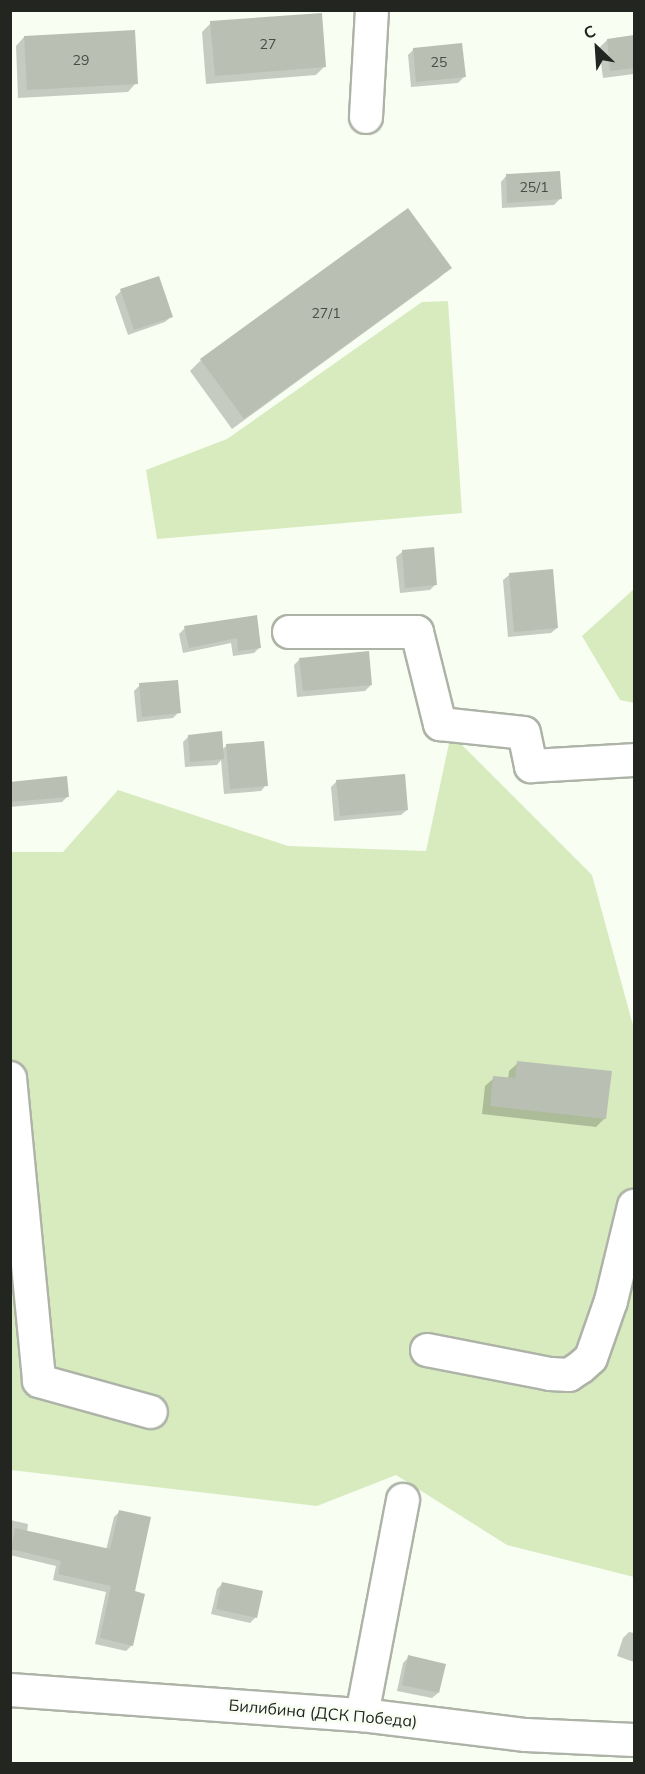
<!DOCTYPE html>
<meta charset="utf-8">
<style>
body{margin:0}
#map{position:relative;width:645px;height:1774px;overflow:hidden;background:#f8fef2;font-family:Mulish,sans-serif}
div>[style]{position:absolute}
.green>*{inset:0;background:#d7ebbf}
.shadow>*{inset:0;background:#0003}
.building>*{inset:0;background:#babfb4}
.roads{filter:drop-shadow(2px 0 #aeb3a8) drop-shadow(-2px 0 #aeb3a8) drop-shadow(0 2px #aeb3a8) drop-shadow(0 -2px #aeb3a8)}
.minor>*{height:32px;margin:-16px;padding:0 16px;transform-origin:16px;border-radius:16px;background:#fff}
span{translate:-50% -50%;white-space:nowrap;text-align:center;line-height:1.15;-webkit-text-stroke:5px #f8fef2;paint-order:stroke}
.number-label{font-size:14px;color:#494c46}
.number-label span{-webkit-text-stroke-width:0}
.street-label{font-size:16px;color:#232521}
.frame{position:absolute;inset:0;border:12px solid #232521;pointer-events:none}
.north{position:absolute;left:567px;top:18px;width:60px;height:60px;-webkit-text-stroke:4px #f8fef2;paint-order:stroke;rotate:335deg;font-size:16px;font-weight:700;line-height:24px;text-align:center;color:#232521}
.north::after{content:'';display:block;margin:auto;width:21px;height:27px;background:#232521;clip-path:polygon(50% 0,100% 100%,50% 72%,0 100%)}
</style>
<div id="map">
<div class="green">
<div style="clip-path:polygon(448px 301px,462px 513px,157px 539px,146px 470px,227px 439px,422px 302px)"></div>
<div style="clip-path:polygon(634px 589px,634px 703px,620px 700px,582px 636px)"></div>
<div style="clip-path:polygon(451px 734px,592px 875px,634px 1029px,634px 1577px,507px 1545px,396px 1475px,317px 1506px,11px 1470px,11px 852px,63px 852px,118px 790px,288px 846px,426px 851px)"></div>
</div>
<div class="shadow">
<div style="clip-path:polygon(211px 23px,324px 67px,316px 75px,206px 84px,202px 32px)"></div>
<div style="clip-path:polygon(24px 37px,136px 83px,128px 92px,18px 98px,16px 46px)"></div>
<div style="clip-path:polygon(634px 37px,634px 74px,603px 78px,599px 48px,607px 40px)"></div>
<div style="clip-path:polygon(414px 49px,464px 77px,458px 83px,411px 87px,408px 55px)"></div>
<div style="clip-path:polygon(506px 176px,560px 199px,554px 205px,502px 208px,501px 182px)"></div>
<div style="clip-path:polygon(450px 267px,439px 278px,232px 429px,190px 371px,201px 360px)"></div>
<div style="clip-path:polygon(121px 291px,171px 317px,165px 322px,128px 335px,115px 297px)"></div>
<div style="clip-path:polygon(402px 552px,436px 584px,430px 590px,400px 593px,396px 557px)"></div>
<div style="clip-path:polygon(509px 575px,557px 628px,551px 633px,508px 637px,503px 580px)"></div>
<div style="clip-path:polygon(256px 616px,260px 647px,254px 653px,233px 656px,231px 643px,183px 653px,179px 634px,185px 628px)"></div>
<div style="clip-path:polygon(300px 659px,371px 685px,365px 691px,297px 697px,294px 665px)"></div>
<div style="clip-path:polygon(140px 685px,179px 712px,173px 718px,137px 722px,134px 691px)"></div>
<div style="clip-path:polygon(189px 736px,222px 750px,226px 746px,266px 785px,261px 791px,224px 794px,221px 760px,217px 765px,185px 767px,183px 742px)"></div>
<div style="clip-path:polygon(337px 781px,407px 810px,401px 815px,334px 821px,331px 787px)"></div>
<div style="clip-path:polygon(10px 783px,68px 796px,62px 802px,10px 807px)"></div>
<div style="clip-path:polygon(518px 1063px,605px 1118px,596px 1127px,482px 1114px,485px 1086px,494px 1078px,508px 1079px,509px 1071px)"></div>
<div style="clip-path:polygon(119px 1512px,133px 1592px,132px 1645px,126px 1651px,95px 1644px,106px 1592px,53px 1580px,56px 1566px,10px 1555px,10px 1520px,28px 1524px,27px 1532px,106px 1550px,114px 1517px)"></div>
<div style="clip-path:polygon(223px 1583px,256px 1617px,250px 1623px,211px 1614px,217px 1589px)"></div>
<div style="clip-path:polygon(629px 1632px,634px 1633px,634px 1662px,617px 1656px,623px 1638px)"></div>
<div style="clip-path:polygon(409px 1657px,438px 1693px,432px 1698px,397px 1691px,403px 1663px)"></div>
</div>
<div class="building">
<div style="clip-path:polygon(322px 13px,326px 67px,215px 76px,210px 21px)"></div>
<div style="clip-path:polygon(135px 30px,138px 84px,27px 90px,24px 36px)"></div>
<div style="clip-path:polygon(634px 35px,634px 68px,610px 71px,607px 39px)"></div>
<div style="clip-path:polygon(462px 43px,466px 77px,416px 82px,413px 48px)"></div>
<div style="clip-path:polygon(560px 171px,562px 199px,507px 203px,506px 174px)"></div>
<div style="clip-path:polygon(408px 208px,452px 268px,244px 419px,200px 359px)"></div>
<div style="clip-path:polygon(159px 276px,173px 317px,134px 330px,120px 289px)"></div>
<div style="clip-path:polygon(434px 547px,437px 585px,405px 588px,402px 550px)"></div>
<div style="clip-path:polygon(553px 569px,558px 628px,514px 632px,509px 573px)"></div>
<div style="clip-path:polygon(257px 615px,261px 648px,238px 651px,237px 638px,189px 648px,184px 626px)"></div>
<div style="clip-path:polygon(369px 651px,372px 685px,303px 691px,299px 658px)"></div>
<div style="clip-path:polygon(178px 680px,181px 713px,142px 717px,139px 683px)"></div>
<div style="clip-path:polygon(222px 731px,224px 759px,190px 762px,188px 735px)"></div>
<div style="clip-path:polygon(264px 741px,268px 786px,230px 789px,226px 744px)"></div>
<div style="clip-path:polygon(405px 774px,408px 810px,340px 816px,336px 780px)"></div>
<div style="clip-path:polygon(67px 776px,69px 797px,10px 802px,10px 782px)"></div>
<div style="clip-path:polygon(517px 1061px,612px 1071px,606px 1119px,490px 1106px,493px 1076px,515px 1078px)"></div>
<div style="clip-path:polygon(119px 1510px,151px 1517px,135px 1591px,145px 1594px,133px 1646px,100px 1638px,111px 1586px,58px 1574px,61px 1561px,11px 1549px,15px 1528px,110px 1549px)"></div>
<div style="clip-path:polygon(222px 1582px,263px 1591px,257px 1618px,216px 1609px)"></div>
<div style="clip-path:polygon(408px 1655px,446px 1664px,439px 1693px,402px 1685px)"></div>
</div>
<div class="roads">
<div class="minor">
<div style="left:366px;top:117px;width:107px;rotate:-86.8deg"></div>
<div style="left:289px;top:632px;width:128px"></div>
<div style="left:417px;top:632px;width:95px;rotate:76deg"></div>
<div style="left:440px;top:724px;width:84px;rotate:6.1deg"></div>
<div style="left:524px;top:733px;width:34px;rotate:78deg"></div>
<div style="left:531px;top:766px;width:103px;rotate:-3.3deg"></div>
<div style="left:10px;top:1078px;width:304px;rotate:84.5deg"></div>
<div style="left:39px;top:1381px;width:116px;rotate:15.5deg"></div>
<div style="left:427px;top:1350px;width:125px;rotate:11deg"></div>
<div style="left:550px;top:1374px;width:19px;rotate:3deg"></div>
<div style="left:569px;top:1375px;width:14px;rotate:-34deg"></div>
<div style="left:581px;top:1367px;width:13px;rotate:-42deg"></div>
<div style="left:591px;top:1358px;width:60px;rotate:-70.7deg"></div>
<div style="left:611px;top:1301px;width:98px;rotate:-76.4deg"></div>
<div style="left:10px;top:1690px;width:353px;rotate:4.1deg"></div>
<div style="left:362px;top:1715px;width:165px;rotate:7deg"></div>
<div style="left:526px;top:1735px;width:108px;rotate:2.7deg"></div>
<div style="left:362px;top:1715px;width:219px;rotate:-79.2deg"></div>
</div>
</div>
<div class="number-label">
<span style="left:268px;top:44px">27</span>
<span style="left:81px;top:60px">29</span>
<span style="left:439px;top:62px">25</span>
<span style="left:534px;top:187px">25/1</span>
<span style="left:326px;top:313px">27/1</span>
</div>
<div class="street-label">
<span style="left:323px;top:1713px;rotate:5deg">Билибина (ДСК Победа)</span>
</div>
<div class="frame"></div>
<div class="north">С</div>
</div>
